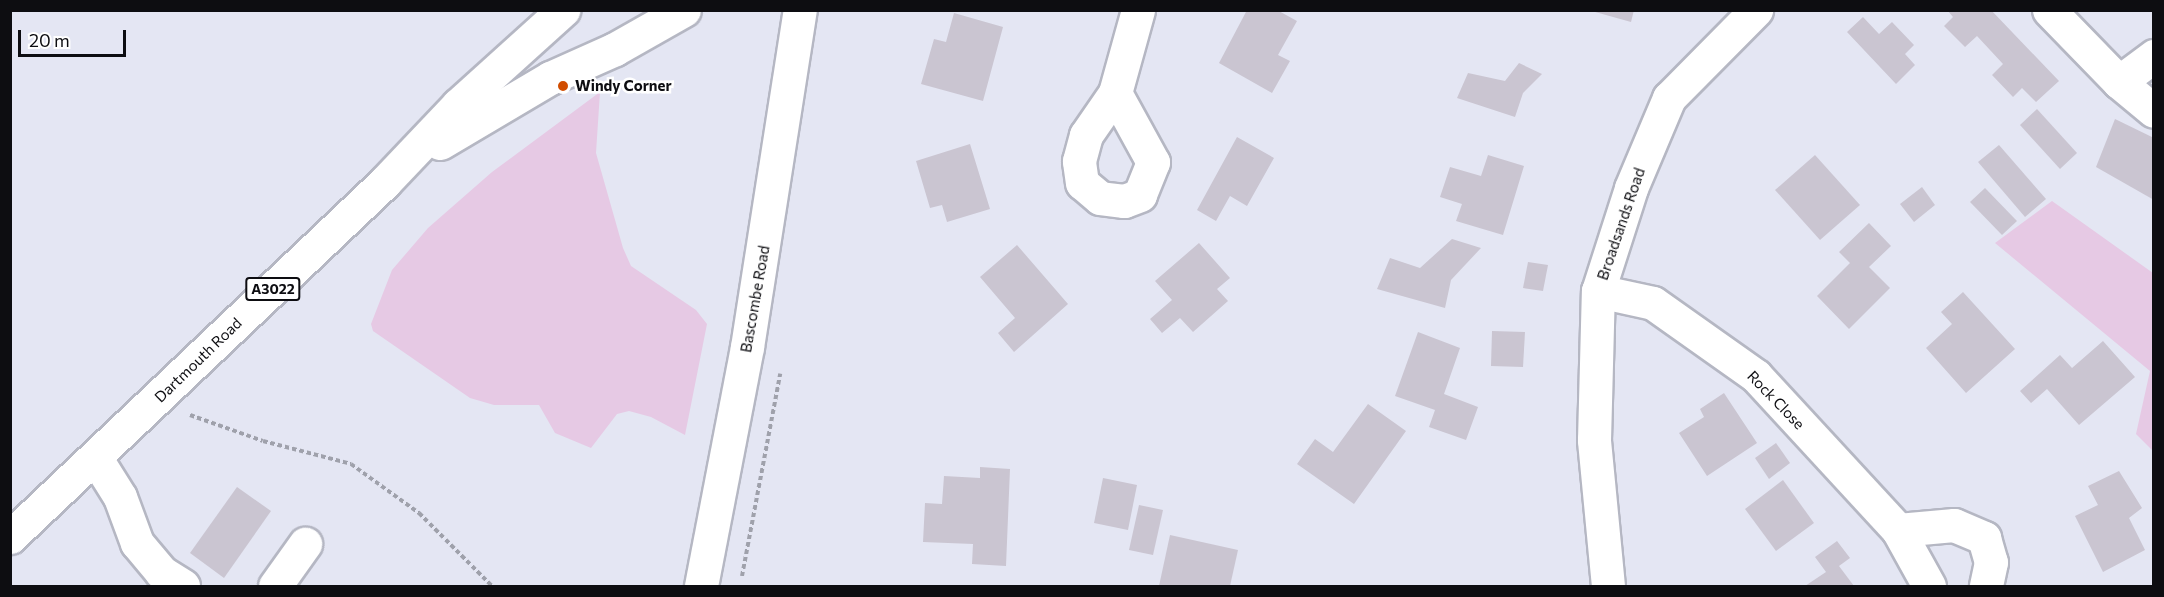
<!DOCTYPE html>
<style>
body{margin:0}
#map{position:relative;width:2164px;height:597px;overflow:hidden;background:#e4e6f3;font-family:Commissioner,sans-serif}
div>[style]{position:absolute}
.green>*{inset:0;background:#e6c9e4}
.building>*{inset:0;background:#cac5d1}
.path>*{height:4px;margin-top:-2px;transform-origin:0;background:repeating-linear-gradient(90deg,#9fa1ab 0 4.5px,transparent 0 7.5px)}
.roads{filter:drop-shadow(2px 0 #b5b7c3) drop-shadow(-2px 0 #b5b7c3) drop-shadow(0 2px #b5b7c3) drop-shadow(0 -2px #b5b7c3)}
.minor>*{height:33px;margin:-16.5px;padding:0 16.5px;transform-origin:16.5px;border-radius:16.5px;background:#fff}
.major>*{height:33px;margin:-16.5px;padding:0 16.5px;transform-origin:16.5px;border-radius:16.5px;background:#fff}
.dots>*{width:16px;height:16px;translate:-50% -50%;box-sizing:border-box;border:3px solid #fff;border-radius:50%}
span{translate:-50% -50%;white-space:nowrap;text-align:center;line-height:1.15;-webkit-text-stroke:5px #fff;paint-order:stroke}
.shield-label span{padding:2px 4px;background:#fff;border:2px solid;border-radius:4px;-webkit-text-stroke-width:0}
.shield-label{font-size:14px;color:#0d0d11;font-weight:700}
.poi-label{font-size:15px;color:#0d0d11;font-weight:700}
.left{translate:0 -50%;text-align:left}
.street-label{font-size:15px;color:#0d0d11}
.frame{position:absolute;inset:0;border:12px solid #0d0d11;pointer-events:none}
.scale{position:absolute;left:18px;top:30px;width:108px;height:27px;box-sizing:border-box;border:3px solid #0d0d11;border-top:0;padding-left:8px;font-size:18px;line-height:21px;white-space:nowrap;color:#0d0d11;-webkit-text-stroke:4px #fff;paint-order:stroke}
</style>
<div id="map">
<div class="green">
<div style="clip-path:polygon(600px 92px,596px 153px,623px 248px,631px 266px,696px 310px,707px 324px,685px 435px,651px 417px,629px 411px,617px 414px,591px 448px,555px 433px,539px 405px,494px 405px,470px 398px,373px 331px,371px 324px,392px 270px,428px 228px,492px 172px)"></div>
<div style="clip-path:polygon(2052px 201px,2153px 273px,2153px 451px,2136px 434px,2150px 371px,1995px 243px)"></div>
</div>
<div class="building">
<div style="clip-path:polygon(1247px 10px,1277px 10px,1297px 21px,1278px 55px,1290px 61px,1272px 93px,1219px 63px)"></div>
<div style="clip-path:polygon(1588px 10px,1634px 10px,1631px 22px)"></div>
<div style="clip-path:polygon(1947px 10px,1991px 10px,2059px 81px,2036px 102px,2022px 88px,2013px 97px,1992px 75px,2003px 64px,1977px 36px,1965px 47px,1944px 26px,1953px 17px)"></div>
<div style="clip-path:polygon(954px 13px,1003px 27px,983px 101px,921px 84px,934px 39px,946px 42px)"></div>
<div style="clip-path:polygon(1863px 17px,1879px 34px,1892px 22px,1914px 45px,1905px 54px,1915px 65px,1896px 84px,1847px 32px)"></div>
<div style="clip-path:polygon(1519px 63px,1542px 74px,1523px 93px,1515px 117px,1457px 98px,1468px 73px,1505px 81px)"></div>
<div style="clip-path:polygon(2037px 109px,2077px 153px,2060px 169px,2020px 125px)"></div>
<div style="clip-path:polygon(2115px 119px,2154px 138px,2154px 200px,2096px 167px)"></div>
<div style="clip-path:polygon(1237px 137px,1274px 158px,1247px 206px,1230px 196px,1216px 221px,1197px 210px)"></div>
<div style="clip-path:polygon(970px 144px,990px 209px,947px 222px,942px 205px,930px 208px,916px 161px)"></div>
<div style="clip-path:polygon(1999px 145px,2046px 199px,2025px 217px,1978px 162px)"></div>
<div style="clip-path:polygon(1488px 155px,1524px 166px,1503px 235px,1456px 221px,1462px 204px,1440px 197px,1450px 167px,1481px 176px)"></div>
<div style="clip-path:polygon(1815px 155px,1860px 205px,1820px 240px,1775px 190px)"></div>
<div style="clip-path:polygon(1922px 187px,1935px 205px,1914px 222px,1900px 204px)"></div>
<div style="clip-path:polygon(1985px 188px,2017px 221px,2002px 235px,1970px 202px)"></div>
<div style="clip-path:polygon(1869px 223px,1891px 246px,1869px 267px,1890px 288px,1849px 329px,1817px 296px,1850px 263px,1839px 252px)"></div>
<div style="clip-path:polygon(1452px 239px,1481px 248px,1451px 280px,1445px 308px,1377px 289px,1390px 258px,1420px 268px)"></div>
<div style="clip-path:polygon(1199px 243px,1230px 278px,1217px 289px,1228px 301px,1193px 332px,1180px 318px,1162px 333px,1150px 319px,1172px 300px,1155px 281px)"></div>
<div style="clip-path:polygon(1017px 245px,1068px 304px,1014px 352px,998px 333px,1015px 318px,980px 277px)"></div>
<div style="clip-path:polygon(1528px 262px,1548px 265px,1543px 291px,1523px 288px)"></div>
<div style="clip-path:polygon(1963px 292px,2015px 349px,1966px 393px,1926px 348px,1952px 324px,1941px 312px)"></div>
<div style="clip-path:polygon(1492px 331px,1525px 332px,1523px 367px,1491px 366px)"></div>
<div style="clip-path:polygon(1418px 332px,1460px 348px,1444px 394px,1478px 407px,1466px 440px,1429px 427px,1435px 410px,1395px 396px)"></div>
<div style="clip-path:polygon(2103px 341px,2135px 377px,2079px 425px,2047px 389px,2031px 403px,2020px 391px,2060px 355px,2072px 368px)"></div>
<div style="clip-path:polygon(1724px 393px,1757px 443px,1707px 476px,1679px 433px,1704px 417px,1700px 409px)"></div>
<div style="clip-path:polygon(1368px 404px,1406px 431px,1354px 504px,1297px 464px,1315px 439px,1333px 452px)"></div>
<div style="clip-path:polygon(1776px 443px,1790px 463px,1769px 479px,1755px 458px)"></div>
<div style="clip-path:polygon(980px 467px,1010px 469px,1006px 566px,972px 564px,973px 544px,923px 542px,925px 503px,942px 504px,944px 476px,980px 478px)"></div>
<div style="clip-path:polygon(2119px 471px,2142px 508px,2129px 518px,2145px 550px,2103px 572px,2075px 516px,2098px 505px,2088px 486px)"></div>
<div style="clip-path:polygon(1103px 478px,1137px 485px,1128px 530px,1094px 523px)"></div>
<div style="clip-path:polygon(1783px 480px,1814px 523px,1776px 551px,1745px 509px)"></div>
<div style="clip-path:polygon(237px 487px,271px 511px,224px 578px,190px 553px)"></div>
<div style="clip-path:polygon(1139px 505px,1163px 510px,1153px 555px,1129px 550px)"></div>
<div style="clip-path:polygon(1170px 535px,1238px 550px,1230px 586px,1159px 586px)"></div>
<div style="clip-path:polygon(1837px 541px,1850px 558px,1839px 566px,1854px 586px,1805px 586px,1826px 572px,1815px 557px)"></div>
</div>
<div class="path">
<div style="left:190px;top:415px;width:77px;rotate:19.6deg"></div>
<div style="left:263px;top:441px;width:91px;rotate:14.6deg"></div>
<div style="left:351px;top:464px;width:84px;rotate:35.8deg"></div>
<div style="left:419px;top:513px;width:103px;rotate:45deg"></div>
<div style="left:742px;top:576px;width:206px;rotate:-79.3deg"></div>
</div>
<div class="roads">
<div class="minor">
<div style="left:2049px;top:10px;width:100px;rotate:45.8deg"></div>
<div style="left:2119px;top:82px;width:45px;rotate:39.6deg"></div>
<div style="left:2119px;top:82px;width:44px;rotate:-36.6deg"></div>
<div style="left:1115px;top:93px;width:79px;rotate:61.2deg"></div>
<div style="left:1153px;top:162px;width:35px;rotate:112deg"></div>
<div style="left:1140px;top:195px;width:17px;rotate:159deg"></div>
<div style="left:1124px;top:201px;width:24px;rotate:-173deg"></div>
<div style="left:1100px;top:198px;width:23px;rotate:-140deg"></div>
<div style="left:1082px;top:183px;width:22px;rotate:-98deg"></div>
<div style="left:1079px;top:161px;width:27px;rotate:-75deg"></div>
<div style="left:1086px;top:135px;width:51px;rotate:-55.4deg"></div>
<div style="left:1115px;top:93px;width:86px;rotate:-74.5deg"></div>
<div style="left:1598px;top:291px;width:56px;rotate:12.3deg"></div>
<div style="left:1653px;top:303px;width:126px;rotate:35.3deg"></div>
<div style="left:1756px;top:376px;width:209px;rotate:47.3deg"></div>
<div style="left:1898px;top:530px;width:64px;rotate:61deg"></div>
<div style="left:95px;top:457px;width:47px;rotate:58deg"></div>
<div style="left:120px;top:497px;width:49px;rotate:69.7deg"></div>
<div style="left:137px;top:543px;width:38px;rotate:50deg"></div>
<div style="left:161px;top:572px;width:26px;rotate:32deg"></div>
<div style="left:1898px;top:530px;width:56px;rotate:-5.1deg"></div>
<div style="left:1954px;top:525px;width:33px;rotate:23deg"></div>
<div style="left:1984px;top:538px;width:25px;rotate:74deg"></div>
<div style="left:1991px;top:562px;width:25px;rotate:102deg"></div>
<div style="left:275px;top:586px;width:52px;rotate:-54.5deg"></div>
<div style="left:701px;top:586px;width:243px;rotate:-79.1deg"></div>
<div style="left:747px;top:347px;width:341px;rotate:-81.1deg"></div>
<div style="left:1608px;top:586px;width:147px;rotate:-95.5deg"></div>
<div style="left:1594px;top:440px;width:149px;rotate:-88.5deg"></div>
<div style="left:1598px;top:291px;width:108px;rotate:-72.2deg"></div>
<div style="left:1631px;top:188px;width:98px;rotate:-67.1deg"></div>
<div style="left:1669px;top:98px;width:124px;rotate:-45.3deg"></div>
</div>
<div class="major">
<div style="left:440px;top:143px;width:128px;rotate:-30.6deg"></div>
<div style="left:550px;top:78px;width:71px;rotate:-24deg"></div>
<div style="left:615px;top:49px;width:79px;rotate:-29.5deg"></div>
<div style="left:10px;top:537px;width:516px;rotate:-43.43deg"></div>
<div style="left:385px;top:182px;width:106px;rotate:-46.5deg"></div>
<div style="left:458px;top:105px;width:142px;rotate:-42.1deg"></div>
</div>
</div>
<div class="dots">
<div style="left:563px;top:86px;background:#d14d00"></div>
</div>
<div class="shield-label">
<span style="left:273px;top:289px">A3022</span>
</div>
<div class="poi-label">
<span class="left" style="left:575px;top:86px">Windy Corner</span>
</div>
<div class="street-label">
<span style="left:1621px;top:224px;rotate:-71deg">Broadsands Road</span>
<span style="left:755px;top:299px;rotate:-80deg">Bascombe Road</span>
<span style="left:198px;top:360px;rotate:-44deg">Dartmouth Road</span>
<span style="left:1776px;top:400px;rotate:46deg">Rock Close</span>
</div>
<div class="frame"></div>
<div class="scale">20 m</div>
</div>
